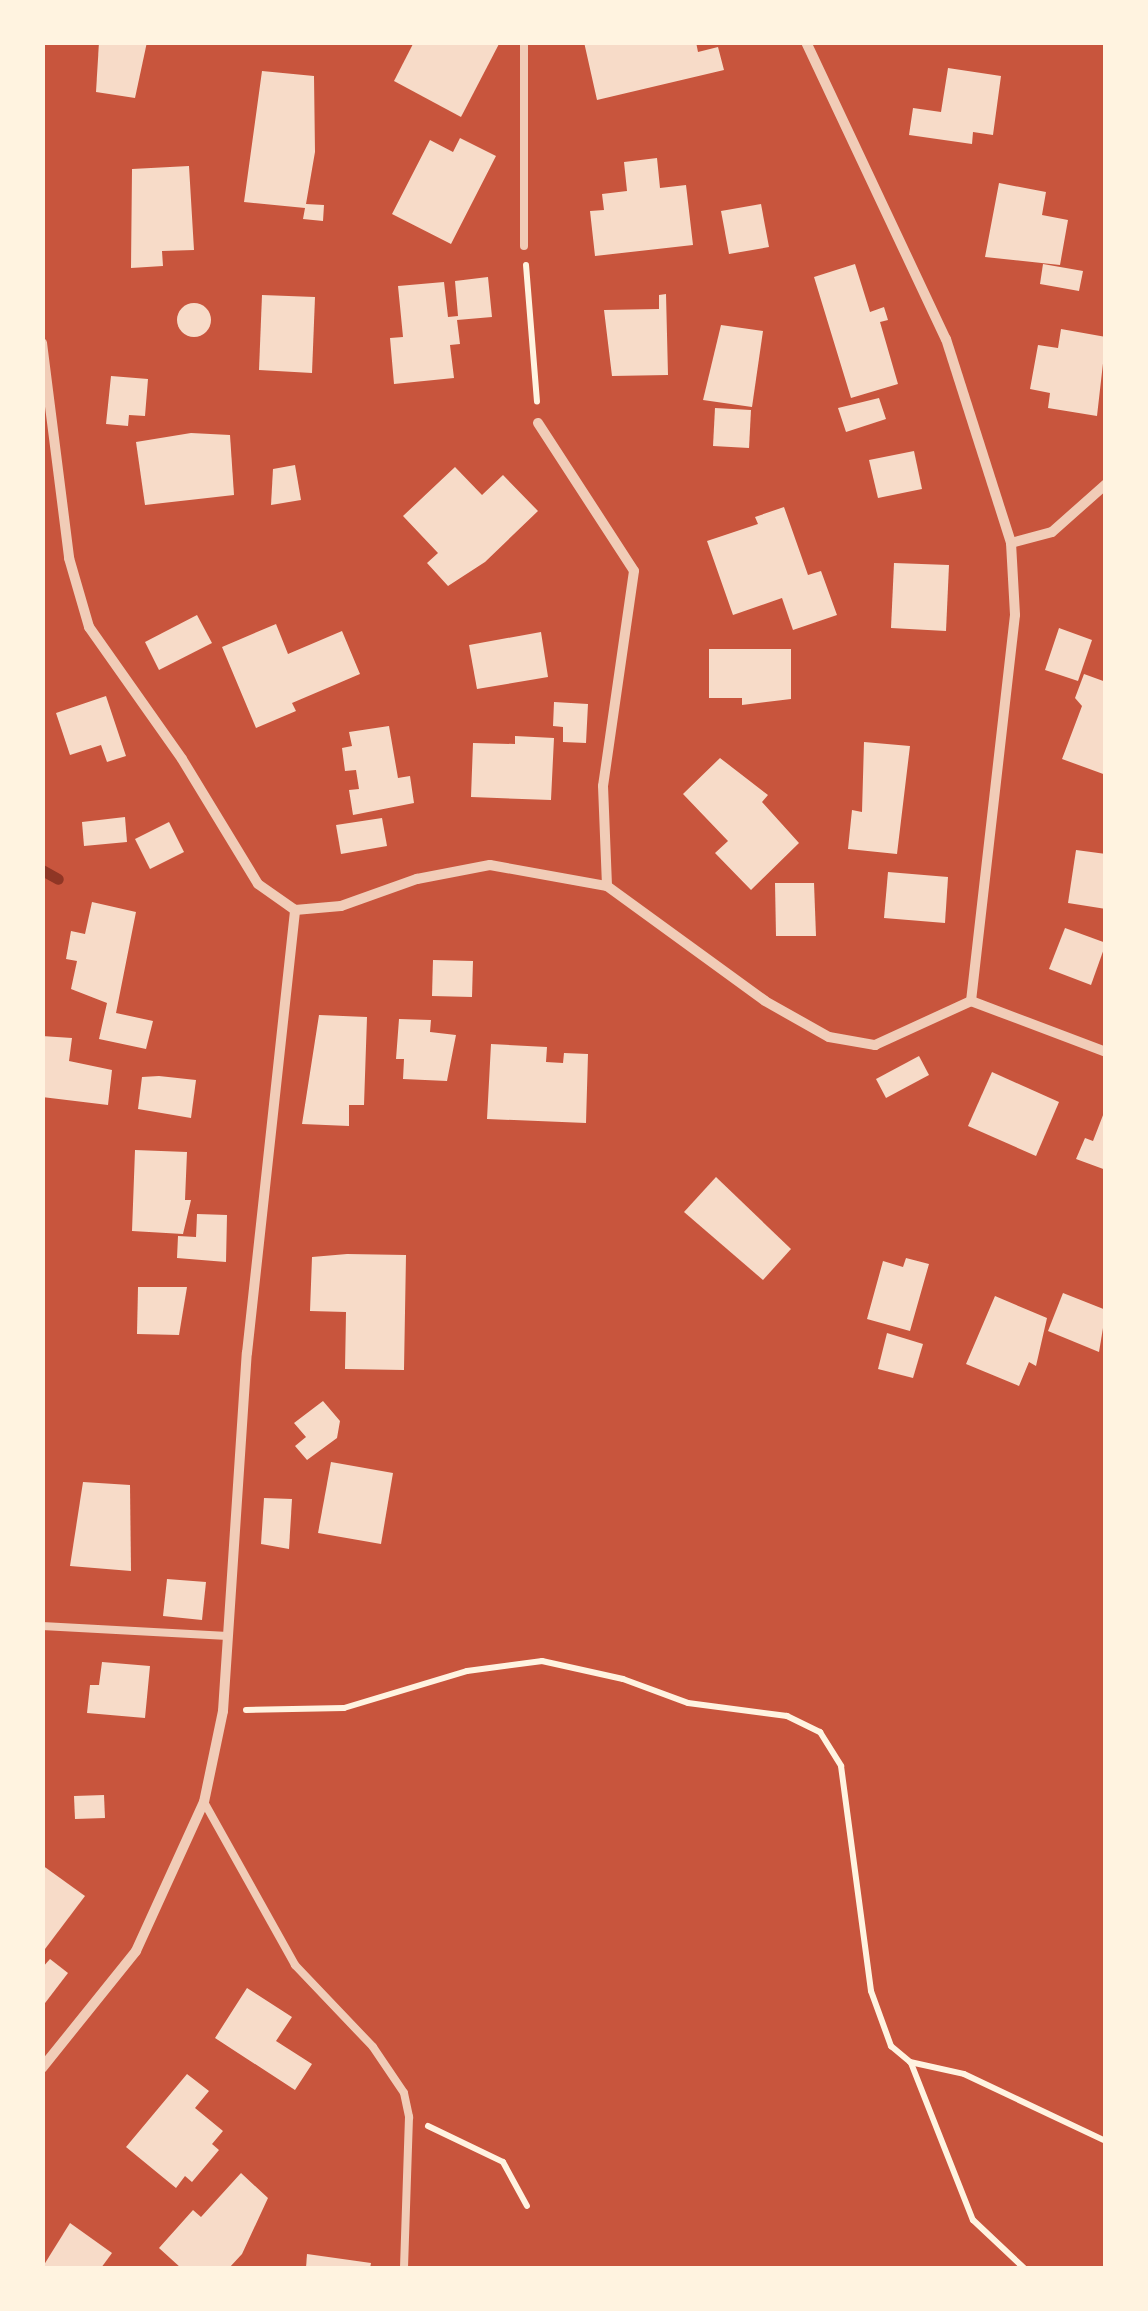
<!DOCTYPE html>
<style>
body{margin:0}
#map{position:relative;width:1148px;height:2311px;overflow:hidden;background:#c8553d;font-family:"Alegreya Sans",sans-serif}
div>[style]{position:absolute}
.stream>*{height:11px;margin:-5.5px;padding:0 5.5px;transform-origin:5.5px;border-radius:5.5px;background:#8f3625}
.building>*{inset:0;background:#f7dbc8}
.round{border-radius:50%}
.path>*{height:6px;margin:-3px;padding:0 3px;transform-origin:3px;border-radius:3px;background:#fff3e0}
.service>*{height:8px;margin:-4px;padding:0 4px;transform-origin:4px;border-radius:4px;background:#f1ccb7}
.minor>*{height:10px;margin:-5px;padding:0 5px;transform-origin:5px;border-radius:5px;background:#f1ccb7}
span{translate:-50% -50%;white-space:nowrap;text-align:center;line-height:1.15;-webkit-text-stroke:9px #fff3e0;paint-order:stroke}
.frame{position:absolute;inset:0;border:45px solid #fff3e0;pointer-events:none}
</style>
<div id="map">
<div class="stream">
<div style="left:42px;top:870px;width:18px;rotate:29deg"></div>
</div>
<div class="building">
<div style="clip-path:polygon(99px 42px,147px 42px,135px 98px,96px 92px)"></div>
<div style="clip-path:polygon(414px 42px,500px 42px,461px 117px,394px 81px)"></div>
<div style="clip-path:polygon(584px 42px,696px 42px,698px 52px,718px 47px,724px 70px,597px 100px)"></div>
<div style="clip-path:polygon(948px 68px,1001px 76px,993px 135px,973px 132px,972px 144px,909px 135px,913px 108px,941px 112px)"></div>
<div style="clip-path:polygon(262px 71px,314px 76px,315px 152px,306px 204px,324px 205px,323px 221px,303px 219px,305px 208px,244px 202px)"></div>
<div style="clip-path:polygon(460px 138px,496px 156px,451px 244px,392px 214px,430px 140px,453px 152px)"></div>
<div style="clip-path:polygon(657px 158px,660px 188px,686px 185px,693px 245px,595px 256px,590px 211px,604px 210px,602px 194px,627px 191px,624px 162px)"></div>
<div style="clip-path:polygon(189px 166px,194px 250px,162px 251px,163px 266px,131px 268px,132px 169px)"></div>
<div style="clip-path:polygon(999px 183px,1046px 192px,1042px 215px,1068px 220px,1060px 265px,985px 257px)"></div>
<div style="clip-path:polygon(761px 204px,769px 247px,729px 254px,721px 211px)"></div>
<div style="clip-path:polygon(855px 264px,870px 312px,884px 307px,888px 320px,880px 322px,898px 384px,851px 398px,814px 277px)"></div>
<div style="clip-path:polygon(1043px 264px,1083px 271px,1079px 291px,1040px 284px)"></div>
<div style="clip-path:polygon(488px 277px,492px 317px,457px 320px,460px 344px,450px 345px,454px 378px,394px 384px,390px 338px,403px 337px,398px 286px,444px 282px,448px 317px,458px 316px,455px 281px)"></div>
<div style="clip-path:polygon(666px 294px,668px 375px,612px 376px,604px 310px,659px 309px,659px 295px)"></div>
<div style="clip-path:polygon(262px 295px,315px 297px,312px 373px,259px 370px)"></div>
<div class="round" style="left:177px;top:303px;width:34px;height:34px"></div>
<div style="clip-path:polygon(721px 325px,763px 331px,752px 407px,703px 400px)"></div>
<div style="clip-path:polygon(1061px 329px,1106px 337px,1097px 416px,1048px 408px,1050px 393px,1030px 389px,1038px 345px,1058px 348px)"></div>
<div style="clip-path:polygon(111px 376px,148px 379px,145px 416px,129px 415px,128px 426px,106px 424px)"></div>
<div style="clip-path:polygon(879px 398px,886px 419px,846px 432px,838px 408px)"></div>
<div style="clip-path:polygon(715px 408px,751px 410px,749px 448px,713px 446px)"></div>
<div style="clip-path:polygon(191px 433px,230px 435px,234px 495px,145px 505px,136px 442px)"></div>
<div style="clip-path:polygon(914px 451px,922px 489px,878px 498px,869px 460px)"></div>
<div style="clip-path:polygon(295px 465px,301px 500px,271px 505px,273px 469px)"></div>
<div style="clip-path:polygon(455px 467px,482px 495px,503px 475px,538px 511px,485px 562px,448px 586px,427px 563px,438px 553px,403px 516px)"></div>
<div style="clip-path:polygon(784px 507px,808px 575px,821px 571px,837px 615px,793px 630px,782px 598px,733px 615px,707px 541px,758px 524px,755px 517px)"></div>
<div style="clip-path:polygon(894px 563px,949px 565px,946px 631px,891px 628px)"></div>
<div style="clip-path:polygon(197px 615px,212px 643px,159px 670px,145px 642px)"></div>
<div style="clip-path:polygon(276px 624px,288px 654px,342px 631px,360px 674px,292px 703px,296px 711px,256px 728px,222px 647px)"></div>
<div style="clip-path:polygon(1059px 628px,1092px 640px,1078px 681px,1045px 670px)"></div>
<div style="clip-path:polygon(541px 632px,548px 677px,477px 689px,469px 645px)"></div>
<div style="clip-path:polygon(709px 649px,791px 649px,791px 699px,742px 705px,742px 698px,709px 698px)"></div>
<div style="clip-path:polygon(1084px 674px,1106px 682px,1106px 775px,1062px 759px,1082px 706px,1075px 698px)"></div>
<div style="clip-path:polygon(106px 696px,126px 756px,107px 762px,101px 745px,70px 755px,56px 713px)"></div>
<div style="clip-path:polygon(554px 702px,588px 704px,586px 743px,563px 742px,563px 727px,553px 726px)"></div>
<div style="clip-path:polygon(389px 726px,398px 778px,410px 776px,414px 803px,353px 815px,349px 790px,359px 789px,356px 770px,345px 771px,342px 748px,352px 746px,349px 732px)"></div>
<div style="clip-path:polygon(515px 736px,554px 738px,551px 800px,471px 797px,473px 743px,515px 744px)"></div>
<div style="clip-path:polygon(864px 742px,910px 746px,897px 854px,848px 849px,852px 810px,862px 812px)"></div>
<div style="clip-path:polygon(720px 758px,768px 795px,762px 802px,799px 843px,751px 890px,715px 853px,728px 841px,683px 794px)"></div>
<div style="clip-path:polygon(125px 817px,127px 842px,84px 846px,82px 822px)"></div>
<div style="clip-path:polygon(382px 818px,387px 846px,341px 854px,336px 825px)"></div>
<div style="clip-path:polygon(169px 822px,184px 852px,150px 869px,135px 839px)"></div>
<div style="clip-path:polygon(1076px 850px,1106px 854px,1106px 909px,1068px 903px)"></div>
<div style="clip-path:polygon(888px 872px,948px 877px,945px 923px,884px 918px)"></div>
<div style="clip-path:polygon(775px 883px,814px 883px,816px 936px,776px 936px)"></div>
<div style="clip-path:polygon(92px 902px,136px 912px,116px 1013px,153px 1021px,146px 1049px,99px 1039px,107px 1003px,71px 989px,77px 961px,66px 959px,71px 931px,85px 934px)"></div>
<div style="clip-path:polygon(1065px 928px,1106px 943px,1091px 985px,1049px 969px)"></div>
<div style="clip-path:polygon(433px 960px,473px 961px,472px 997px,432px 996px)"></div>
<div style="clip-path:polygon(319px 1015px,367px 1017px,364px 1105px,349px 1105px,349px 1126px,302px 1124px)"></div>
<div style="clip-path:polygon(399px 1019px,431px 1020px,430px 1032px,456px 1035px,447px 1081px,403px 1079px,404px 1059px,396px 1059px)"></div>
<div style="clip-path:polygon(42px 1036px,72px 1038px,69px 1061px,112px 1070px,108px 1105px,42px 1097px)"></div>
<div style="clip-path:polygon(491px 1044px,547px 1047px,546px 1062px,563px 1063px,564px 1053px,588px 1054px,586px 1123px,487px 1119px)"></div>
<div style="clip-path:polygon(919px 1056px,929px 1075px,886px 1098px,876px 1079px)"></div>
<div style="clip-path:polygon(992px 1072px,1059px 1102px,1036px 1156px,968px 1126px)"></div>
<div style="clip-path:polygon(159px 1076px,196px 1080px,191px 1118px,138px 1109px,142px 1077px)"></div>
<div style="clip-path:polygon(1105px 1110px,1106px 1110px,1106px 1170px,1076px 1159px,1085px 1138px,1093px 1141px)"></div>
<div style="clip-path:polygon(135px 1150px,187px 1152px,185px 1200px,191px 1200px,183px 1234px,132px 1231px)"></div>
<div style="clip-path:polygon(716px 1177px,791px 1249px,763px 1280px,684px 1212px)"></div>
<div style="clip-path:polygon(197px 1214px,227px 1215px,226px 1262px,177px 1258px,178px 1236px,196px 1237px)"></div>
<div style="clip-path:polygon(347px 1254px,406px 1255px,404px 1370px,345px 1369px,346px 1312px,310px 1311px,312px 1257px)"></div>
<div style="clip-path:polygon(906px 1258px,929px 1264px,910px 1331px,867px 1319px,883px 1261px,903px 1267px)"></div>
<div style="clip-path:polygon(138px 1287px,187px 1287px,179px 1335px,137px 1334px)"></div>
<div style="clip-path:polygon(1063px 1293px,1106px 1310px,1099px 1352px,1048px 1331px)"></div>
<div style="clip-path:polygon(995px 1296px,1047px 1318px,1036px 1366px,1029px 1362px,1019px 1386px,966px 1364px)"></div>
<div style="clip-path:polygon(887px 1333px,923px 1344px,913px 1378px,878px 1369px)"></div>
<div style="clip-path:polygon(323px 1401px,340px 1421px,337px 1438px,307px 1460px,295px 1446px,306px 1437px,294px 1423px)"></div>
<div style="clip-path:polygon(331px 1462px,393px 1473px,381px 1544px,318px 1533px)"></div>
<div style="clip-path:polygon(83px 1482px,130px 1485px,131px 1571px,70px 1566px)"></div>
<div style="clip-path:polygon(264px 1498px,292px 1499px,289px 1549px,261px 1544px)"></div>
<div style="clip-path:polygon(167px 1579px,206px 1582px,202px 1620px,163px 1616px)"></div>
<div style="clip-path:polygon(102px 1662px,150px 1666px,145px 1718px,87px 1713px,90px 1685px,99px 1685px)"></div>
<div style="clip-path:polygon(104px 1795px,105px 1818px,75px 1819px,74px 1796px)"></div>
<div style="clip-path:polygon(42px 1865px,85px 1896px,42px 1953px)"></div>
<div style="clip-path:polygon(50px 1959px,68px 1973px,42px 2007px,42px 1968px)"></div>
<div style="clip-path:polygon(247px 1988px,292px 2017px,276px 2041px,312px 2064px,295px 2090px,215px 2038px)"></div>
<div style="clip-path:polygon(187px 2074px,209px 2091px,195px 2108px,223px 2131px,212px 2144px,219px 2150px,192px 2182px,185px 2176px,176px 2188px,126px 2147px)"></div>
<div style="clip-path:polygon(241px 2173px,268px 2198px,242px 2254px,229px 2268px,181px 2268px,159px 2248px,193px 2210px,201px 2217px)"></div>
<div style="clip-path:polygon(70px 2223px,112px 2253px,101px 2268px,42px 2268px)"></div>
<div style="clip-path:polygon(307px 2254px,371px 2263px,370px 2268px,306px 2268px)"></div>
</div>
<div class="path">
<div style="left:526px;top:265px;width:137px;rotate:85.4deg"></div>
<div style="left:246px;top:1710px;width:98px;rotate:-1.2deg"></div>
<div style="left:344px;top:1708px;width:128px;rotate:-16.7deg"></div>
<div style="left:467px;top:1671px;width:76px;rotate:-7.6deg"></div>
<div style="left:542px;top:1661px;width:83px;rotate:12.5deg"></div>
<div style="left:623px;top:1679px;width:69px;rotate:20.3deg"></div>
<div style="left:688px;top:1703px;width:100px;rotate:7.5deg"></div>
<div style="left:787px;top:1716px;width:37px;rotate:26deg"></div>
<div style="left:820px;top:1732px;width:40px;rotate:58deg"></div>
<div style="left:841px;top:1766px;width:227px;rotate:82.4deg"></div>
<div style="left:871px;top:1991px;width:59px;rotate:70deg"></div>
<div style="left:891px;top:2046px;width:25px;rotate:40deg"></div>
<div style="left:910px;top:2062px;width:55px;rotate:12.5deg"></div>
<div style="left:964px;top:2074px;width:157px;rotate:25.3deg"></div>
<div style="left:911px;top:2063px;width:169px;rotate:68.5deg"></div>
<div style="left:973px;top:2220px;width:70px;rotate:43.3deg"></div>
<div style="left:428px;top:2126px;width:83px;rotate:25.6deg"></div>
<div style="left:503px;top:2162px;width:50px;rotate:61.4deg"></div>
</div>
<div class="service">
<div style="left:524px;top:42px;width:204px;rotate:90deg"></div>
<div style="left:42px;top:1626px;width:186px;rotate:3.1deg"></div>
<div style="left:204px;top:1802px;width:187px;rotate:60.8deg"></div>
<div style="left:295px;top:1965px;width:113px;rotate:46.4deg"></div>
<div style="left:373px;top:2047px;width:55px;rotate:56deg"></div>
<div style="left:404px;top:2093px;width:25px;rotate:78deg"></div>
<div style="left:409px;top:2117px;width:151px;rotate:91.9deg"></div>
</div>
<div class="minor">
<div style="left:806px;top:42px;width:328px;rotate:64.8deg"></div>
<div style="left:946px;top:339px;width:214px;rotate:72.3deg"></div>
<div style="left:1011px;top:543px;width:72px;rotate:86.8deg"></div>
<div style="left:1015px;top:615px;width:388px;rotate:96.5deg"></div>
<div style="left:42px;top:343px;width:217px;rotate:82.8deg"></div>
<div style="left:69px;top:558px;width:72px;rotate:73.8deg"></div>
<div style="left:89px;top:627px;width:161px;rotate:54.8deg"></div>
<div style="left:182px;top:759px;width:146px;rotate:58.7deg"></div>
<div style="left:258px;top:884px;width:45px;rotate:35.1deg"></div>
<div style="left:538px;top:423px;width:176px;rotate:57deg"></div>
<div style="left:634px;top:571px;width:217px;rotate:98.2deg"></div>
<div style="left:603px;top:786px;width:100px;rotate:87.7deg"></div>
<div style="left:1011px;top:543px;width:42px;rotate:-15deg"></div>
<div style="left:1052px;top:532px;width:72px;rotate:-41.6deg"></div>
<div style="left:295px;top:910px;width:46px;rotate:-5deg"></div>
<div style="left:341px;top:906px;width:81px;rotate:-19.6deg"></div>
<div style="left:417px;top:879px;width:74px;rotate:-10.9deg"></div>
<div style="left:490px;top:865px;width:119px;rotate:10.2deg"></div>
<div style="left:607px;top:886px;width:195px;rotate:36deg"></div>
<div style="left:765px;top:1001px;width:73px;rotate:29.4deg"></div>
<div style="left:829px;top:1037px;width:47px;rotate:9.9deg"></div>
<div style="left:875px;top:1045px;width:106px;rotate:-24.6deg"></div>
<div style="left:971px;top:1001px;width:144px;rotate:20.7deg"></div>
<div style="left:42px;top:2068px;width:150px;rotate:-51.2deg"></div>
<div style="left:136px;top:1951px;width:164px;rotate:-65.5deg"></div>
<div style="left:204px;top:1802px;width:93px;rotate:-78.2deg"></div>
<div style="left:223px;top:1711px;width:359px;rotate:-86.2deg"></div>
<div style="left:247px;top:1353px;width:446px;rotate:-83.8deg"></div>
</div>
<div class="frame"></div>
</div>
